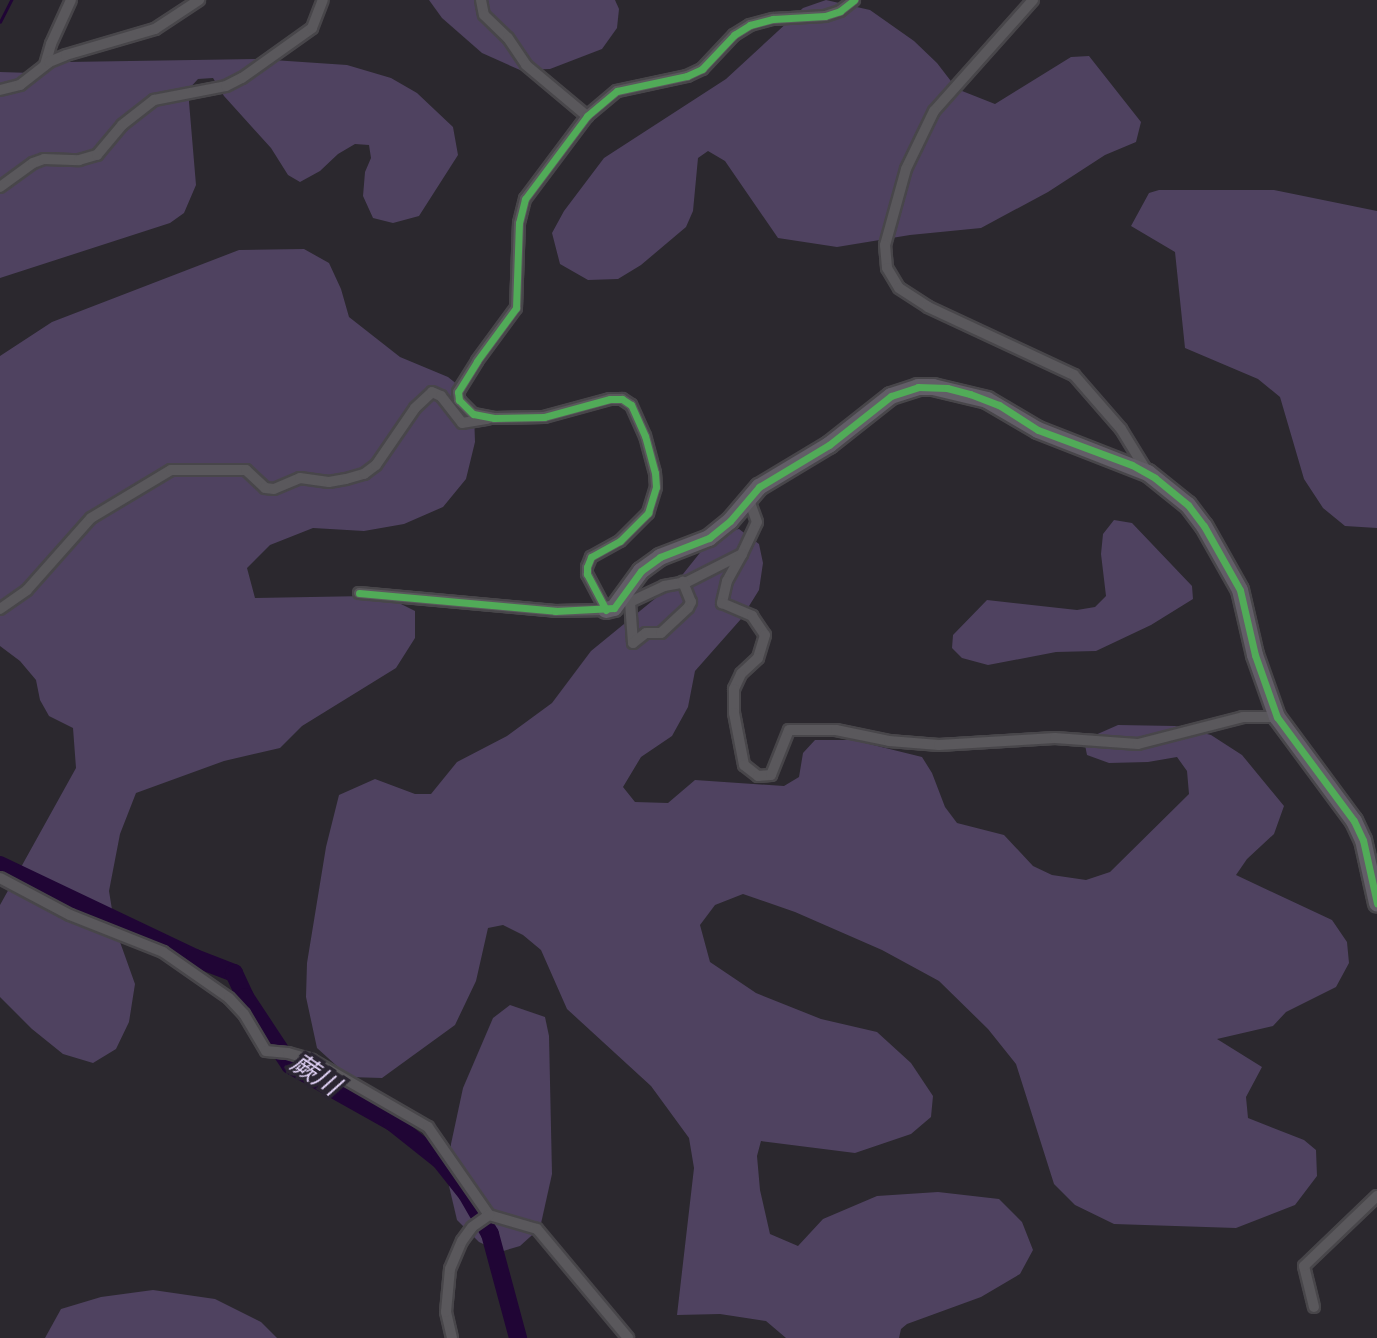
<!DOCTYPE html>
<meta charset="utf-8">
<style>
body{margin:0}
#map{position:relative;width:1377px;height:1338px;overflow:hidden;background:#2b282e;font-family:Helvetica,"Noto Sans JP",sans-serif}
div>[style]{position:absolute}
.green>*{inset:0;background:#4f4260}
.stream>*{height:2.5px;margin:-1.25px;padding:0 1.25px;transform-origin:1.25px;border-radius:1.25px;background:#200535}
.river>*{height:18px;margin:-9px;padding:0 9px;transform-origin:9px;border-radius:9px;background:#200535}
.roads{filter:drop-shadow(2px 0 #48464a) drop-shadow(-2px 0 #48464a) drop-shadow(0 2px #48464a) drop-shadow(0 -2px #48464a)}
.street>*{height:10px;margin:-5px;padding:0 5px;transform-origin:5px;border-radius:5px;background:#5a585c}
.secondary>*{height:16px;margin:-8px;padding:0 8px;transform-origin:8px;border-radius:8px;background:#625e67}
.cycleway>*{height:7px;margin:-3.5px;padding:0 3.5px;transform-origin:3.5px;border-radius:3.5px;background:#51ab58}
span{translate:-50% -50%;white-space:nowrap;text-align:center;line-height:1.15;-webkit-text-stroke:7px #2a2531;paint-order:stroke}
.water-label{font-size:26px;color:#e5d6fa;font-style:italic}
</style>
<div id="map">
<div class="green">
<div style="clip-path:polygon(429px 0,615px 0,619px 9px,617px 28px,602px 49px,550px 69px,520px 70px,482px 53px,442px 18px)"></div>
<div style="clip-path:polygon(826px 0,870px 10px,914px 41px,937px 63px,957px 89px,995px 104px,1071px 57px,1089px 56px,1141px 122px,1136px 142px,1105px 155px,1048px 192px,981px 228px,910px 235px,837px 247px,778px 238px,725px 161px,708px 151px,698px 158px,693px 211px,686px 227px,641px 265px,618px 279px,588px 280px,560px 264px,552px 233px,564px 211px,604px 158px,726px 79px,803px 8px)"></div>
<div style="clip-path:polygon(258px 59px,347px 65px,391px 78px,417px 93px,453px 127px,458px 155px,419px 216px,393px 223px,373px 218px,363px 196px,365px 172px,371px 158px,369px 145px,355px 144px,338px 154px,320px 171px,300px 182px,288px 175px,271px 148px,224px 96px,213px 78px,198px 79px,188px 90px,196px 185px,184px 213px,170px 223px,0 278px,0 72px,32px 73px,67px 62px)"></div>
<div style="clip-path:polygon(1159px 190px,1274px 190px,1377px 211px,1377px 528px,1345px 526px,1323px 508px,1304px 479px,1280px 397px,1258px 379px,1185px 348px,1175px 252px,1131px 226px,1149px 193px)"></div>
<div style="clip-path:polygon(304px 249px,329px 263px,341px 289px,349px 317px,400px 357px,448px 377px,463px 389px,474px 413px,475px 442px,466px 479px,443px 507px,404px 524px,364px 531px,313px 528px,270px 545px,247px 568px,255px 598px,367px 596px,399px 603px,415px 611px,415px 638px,396px 668px,302px 726px,280px 748px,224px 761px,136px 793px,120px 834px,109px 891px,115px 928px,135px 984px,129px 1022px,116px 1049px,93px 1063px,63px 1054px,32px 1029px,0 997px,0 905px,76px 768px,73px 728px,49px 716px,40px 700px,36px 680px,20px 661px,0 646px,0 356px,52px 322px,239px 250px)"></div>
<div style="clip-path:polygon(1114px 520px,1132px 523px,1192px 586px,1193px 599px,1151px 625px,1096px 651px,1056px 652px,988px 665px,962px 658px,952px 648px,953px 635px,987px 600px,1077px 610px,1095px 607px,1106px 596px,1101px 554px,1103px 534px)"></div>
<div style="clip-path:polygon(739px 529px,759px 544px,763px 563px,759px 590px,741px 619px,695px 671px,688px 707px,672px 736px,641px 757px,623px 787px,635px 802px,668px 803px,695px 780px,784px 786px,799px 777px,803px 753px,815px 740px,853px 740px,922px 757px,932px 773px,945px 807px,957px 823px,1004px 835px,1033px 866px,1052px 875px,1086px 880px,1110px 872px,1189px 794px,1187px 771px,1177px 757px,1148px 762px,1109px 763px,1087px 755px,1084px 740px,1118px 725px,1175px 726px,1211px 735px,1242px 755px,1284px 806px,1274px 834px,1247px 859px,1236px 875px,1332px 920px,1347px 942px,1349px 963px,1336px 987px,1286px 1012px,1273px 1026px,1217px 1039px,1262px 1067px,1246px 1097px,1248px 1118px,1304px 1140px,1316px 1150px,1317px 1176px,1295px 1205px,1236px 1228px,1114px 1224px,1075px 1205px,1054px 1184px,1016px 1064px,988px 1029px,939px 981px,882px 950px,795px 912px,743px 894px,715px 905px,700px 925px,710px 962px,756px 993px,821px 1019px,877px 1032px,911px 1063px,933px 1096px,931px 1117px,911px 1134px,855px 1153px,761px 1141px,757px 1156px,760px 1190px,770px 1234px,798px 1246px,823px 1219px,877px 1196px,938px 1192px,999px 1199px,1022px 1222px,1033px 1250px,1020px 1274px,981px 1297px,907px 1324px,901px 1329px,899px 1338px,786px 1338px,766px 1321px,720px 1314px,677px 1315px,694px 1168px,689px 1138px,651px 1086px,567px 1009px,541px 950px,523px 935px,503px 925px,488px 928px,476px 981px,455px 1025px,382px 1078px,349px 1077px,317px 1048px,306px 997px,307px 963px,326px 847px,339px 795px,375px 779px,415px 794px,431px 794px,457px 762px,507px 736px,552px 703px,591px 651px,679px 579px,715px 534px)"></div>
<div style="clip-path:polygon(510px 1005px,545px 1017px,549px 1036px,552px 1174px,540px 1228px,520px 1246px,500px 1252px,479px 1242px,457px 1220px,449px 1186px,451px 1144px,463px 1088px,493px 1018px)"></div>
<div style="clip-path:polygon(153px 1290px,215px 1299px,261px 1322px,277px 1338px,45px 1338px,61px 1309px,101px 1297px)"></div>
</div>
<div class="stream">
<div style="left:0;top:22px;width:25px;rotate:-63deg"></div>
</div>
<div class="river">
<div style="left:0;top:865px;width:216px;rotate:25.5deg"></div>
<div style="left:195px;top:958px;width:42px;rotate:21deg"></div>
<div style="left:234px;top:973px;width:26px;rotate:65deg"></div>
<div style="left:245px;top:997px;width:82px;rotate:56.5deg"></div>
<div style="left:290px;top:1065px;width:117px;rotate:29.2deg"></div>
<div style="left:392px;top:1122px;width:61px;rotate:38.4deg"></div>
<div style="left:440px;top:1160px;width:43px;rotate:51.5deg"></div>
<div style="left:467px;top:1194px;width:46px;rotate:60.1deg"></div>
<div style="left:490px;top:1234px;width:108px;rotate:74.9deg"></div>
</div>
<div class="roads">
<div class="street">
<div style="left:481px;top:0;width:15px;rotate:79deg"></div>
<div style="left:484px;top:15px;width:33px;rotate:44deg"></div>
<div style="left:508px;top:38px;width:32px;rotate:56deg"></div>
<div style="left:526px;top:65px;width:80px;rotate:39.9deg"></div>
<div style="left:1033px;top:0;width:149px;rotate:131.7deg"></div>
<div style="left:934px;top:111px;width:64px;rotate:115.8deg"></div>
<div style="left:906px;top:169px;width:79px;rotate:105.4deg"></div>
<div style="left:885px;top:245px;width:23px;rotate:85deg"></div>
<div style="left:887px;top:268px;width:23px;rotate:59deg"></div>
<div style="left:899px;top:288px;width:35px;rotate:33deg"></div>
<div style="left:928px;top:307px;width:161px;rotate:25deg"></div>
<div style="left:1074px;top:375px;width:72px;rotate:49deg"></div>
<div style="left:1121px;top:429px;width:52px;rotate:58.5deg"></div>
<div style="left:45px;top:65px;width:22px;rotate:-74deg"></div>
<div style="left:51px;top:44px;width:48px;rotate:-65.6deg"></div>
<div style="left:0;top:90px;width:21px;rotate:-14deg"></div>
<div style="left:20px;top:85px;width:37px;rotate:-38deg"></div>
<div style="left:49px;top:62px;width:18px;rotate:-22deg"></div>
<div style="left:66px;top:55px;width:93px;rotate:-16.3deg"></div>
<div style="left:155px;top:29px;width:53px;rotate:-33.4deg"></div>
<div style="left:0;top:187px;width:41px;rotate:-36deg"></div>
<div style="left:33px;top:163px;width:12px;rotate:-20deg"></div>
<div style="left:44px;top:159px;width:35px;rotate:2deg"></div>
<div style="left:79px;top:160px;width:19px;rotate:-16deg"></div>
<div style="left:97px;top:155px;width:39px;rotate:-50deg"></div>
<div style="left:122px;top:125px;width:41px;rotate:-38deg"></div>
<div style="left:154px;top:100px;width:73px;rotate:-11deg"></div>
<div style="left:226px;top:86px;width:18px;rotate:-27deg"></div>
<div style="left:242px;top:78px;width:86px;rotate:-35.5deg"></div>
<div style="left:312px;top:28px;width:30px;rotate:-69deg"></div>
<div style="left:742px;top:554px;width:35px;rotate:-65deg"></div>
<div style="left:757px;top:522px;width:27px;rotate:-110deg"></div>
<div style="left:359px;top:593px;width:197px;rotate:5.2deg"></div>
<div style="left:555px;top:611px;width:51px;rotate:-1.1deg"></div>
<div style="left:606px;top:610px;width:41px;rotate:-117.8deg"></div>
<div style="left:587px;top:574px;width:7px;rotate:-90deg"></div>
<div style="left:587px;top:567px;width:11px;rotate:-68deg"></div>
<div style="left:591px;top:557px;width:33px;rotate:-29deg"></div>
<div style="left:620px;top:541px;width:40px;rotate:-45deg"></div>
<div style="left:648px;top:513px;width:27px;rotate:-73deg"></div>
<div style="left:656px;top:487px;width:14px;rotate:-94deg"></div>
<div style="left:655px;top:473px;width:38px;rotate:-105deg"></div>
<div style="left:645px;top:436px;width:34px;rotate:-114deg"></div>
<div style="left:631px;top:405px;width:11px;rotate:-146deg"></div>
<div style="left:622px;top:399px;width:12px;rotate:180deg"></div>
<div style="left:610px;top:399px;width:68px;rotate:164.7deg"></div>
<div style="left:544px;top:417px;width:50px;rotate:178.9deg"></div>
<div style="left:494px;top:418px;width:21px;rotate:-169deg"></div>
<div style="left:473px;top:414px;width:20px;rotate:-135deg"></div>
<div style="left:459px;top:400px;width:8px;rotate:-97deg"></div>
<div style="left:458px;top:392px;width:36px;rotate:-58deg"></div>
<div style="left:477px;top:361px;width:66px;rotate:-53.7deg"></div>
<div style="left:516px;top:308px;width:85px;rotate:-88deg"></div>
<div style="left:519px;top:223px;width:25px;rotate:-76deg"></div>
<div style="left:525px;top:199px;width:104px;rotate:-53.2deg"></div>
<div style="left:587px;top:116px;width:39px;rotate:-40deg"></div>
<div style="left:617px;top:91px;width:72px;rotate:-12.1deg"></div>
<div style="left:687px;top:76px;width:17px;rotate:-25deg"></div>
<div style="left:702px;top:69px;width:47px;rotate:-46.7deg"></div>
<div style="left:734px;top:35px;width:19px;rotate:-32deg"></div>
<div style="left:750px;top:25px;width:24px;rotate:-15deg"></div>
<div style="left:773px;top:19px;width:52px;rotate:-3.3deg"></div>
<div style="left:825px;top:16px;width:16px;rotate:-18deg"></div>
<div style="left:840px;top:11px;width:18px;rotate:-38deg"></div>
<div style="left:620px;top:600px;width:10px;rotate:11deg"></div>
<div style="left:630px;top:602px;width:38px;rotate:-25deg"></div>
<div style="left:664px;top:586px;width:23px;rotate:-10deg"></div>
<div style="left:687px;top:582px;width:62px;rotate:-27deg"></div>
<div style="left:742px;top:554px;width:31px;rotate:119deg"></div>
<div style="left:727px;top:581px;width:23px;rotate:103deg"></div>
<div style="left:722px;top:603px;width:33px;rotate:23deg"></div>
<div style="left:752px;top:616px;width:23px;rotate:56deg"></div>
<div style="left:765px;top:635px;width:24px;rotate:107deg"></div>
<div style="left:758px;top:658px;width:23px;rotate:137deg"></div>
<div style="left:741px;top:674px;width:17px;rotate:115deg"></div>
<div style="left:734px;top:689px;width:24px;rotate:90deg"></div>
<div style="left:734px;top:713px;width:53px;rotate:79.1deg"></div>
<div style="left:744px;top:765px;width:18px;rotate:38deg"></div>
<div style="left:758px;top:776px;width:13px;rotate:-4deg"></div>
<div style="left:771px;top:775px;width:48px;rotate:-68.2deg"></div>
<div style="left:789px;top:730px;width:47px"></div>
<div style="left:836px;top:730px;width:54px;rotate:11.7deg"></div>
<div style="left:889px;top:741px;width:50px;rotate:4.6deg"></div>
<div style="left:939px;top:745px;width:116px;rotate:-3.5deg"></div>
<div style="left:1055px;top:738px;width:83px;rotate:4.1deg"></div>
<div style="left:1138px;top:744px;width:108px;rotate:-14.4deg"></div>
<div style="left:1243px;top:717px;width:34px"></div>
<div style="left:630px;top:602px;width:41px;rotate:85.8deg"></div>
<div style="left:633px;top:643px;width:16px;rotate:-38deg"></div>
<div style="left:646px;top:633px;width:15px"></div>
<div style="left:661px;top:633px;width:37px;rotate:-43deg"></div>
<div style="left:688px;top:608px;width:7px;rotate:-63deg"></div>
<div style="left:691px;top:602px;width:22px;rotate:-112deg"></div>
<div style="left:0;top:609px;width:33px;rotate:-35deg"></div>
<div style="left:27px;top:590px;width:96px;rotate:-48.4deg"></div>
<div style="left:91px;top:518px;width:93px;rotate:-31deg"></div>
<div style="left:171px;top:470px;width:75px"></div>
<div style="left:246px;top:470px;width:26px;rotate:43deg"></div>
<div style="left:265px;top:488px;width:9px;rotate:6deg"></div>
<div style="left:274px;top:489px;width:28px;rotate:-23deg"></div>
<div style="left:300px;top:478px;width:29px;rotate:8deg"></div>
<div style="left:329px;top:482px;width:17px;rotate:-10deg"></div>
<div style="left:346px;top:479px;width:19px;rotate:-16deg"></div>
<div style="left:364px;top:474px;width:15px;rotate:-37deg"></div>
<div style="left:376px;top:465px;width:69px;rotate:-55.6deg"></div>
<div style="left:415px;top:408px;width:23px;rotate:-43deg"></div>
<div style="left:432px;top:392px;width:10px;rotate:24deg"></div>
<div style="left:441px;top:396px;width:34px;rotate:52deg"></div>
<div style="left:462px;top:423px;width:26px;rotate:-9deg"></div>
<div style="left:0;top:878px;width:79px;rotate:27.9deg"></div>
<div style="left:70px;top:915px;width:100px;rotate:21.7deg"></div>
<div style="left:163px;top:952px;width:80px;rotate:34.9deg"></div>
<div style="left:229px;top:998px;width:22px;rotate:47deg"></div>
<div style="left:244px;top:1014px;width:43px;rotate:59.3deg"></div>
<div style="left:266px;top:1051px;width:22px;rotate:5deg"></div>
<div style="left:288px;top:1053px;width:25px;rotate:16deg"></div>
<div style="left:312px;top:1060px;width:134px;rotate:30deg"></div>
<div style="left:428px;top:1127px;width:107px;rotate:55.3deg"></div>
<div style="left:489px;top:1215px;width:50px;rotate:16.3deg"></div>
<div style="left:537px;top:1229px;width:142px;rotate:50.1deg"></div>
<div style="left:1314px;top:1307px;width:42px;rotate:-103.7deg"></div>
<div style="left:1304px;top:1266px;width:101px;rotate:-43.8deg"></div>
<div style="left:452px;top:1338px;width:27px;rotate:-103deg"></div>
<div style="left:446px;top:1312px;width:43px;rotate:-84.7deg"></div>
<div style="left:450px;top:1269px;width:30px;rotate:-67deg"></div>
<div style="left:462px;top:1241px;width:17px;rotate:-54deg"></div>
<div style="left:472px;top:1227px;width:21px;rotate:-35deg"></div>
</div>
<div class="secondary">
<div style="left:606px;top:610px;width:8px;rotate:-14deg"></div>
<div style="left:614px;top:608px;width:46px;rotate:-53.9deg"></div>
<div style="left:641px;top:571px;width:24px;rotate:-36deg"></div>
<div style="left:660px;top:557px;width:53px;rotate:-21.2deg"></div>
<div style="left:709px;top:538px;width:27px;rotate:-39deg"></div>
<div style="left:730px;top:521px;width:45px;rotate:-49.5deg"></div>
<div style="left:759px;top:487px;width:82px;rotate:-31deg"></div>
<div style="left:829px;top:445px;width:79px;rotate:-38.3deg"></div>
<div style="left:891px;top:396px;width:28px;rotate:-18deg"></div>
<div style="left:918px;top:387px;width:15px"></div>
<div style="left:933px;top:387px;width:56px;rotate:13.5deg"></div>
<div style="left:987px;top:400px;width:59px;rotate:30.5deg"></div>
<div style="left:1038px;top:430px;width:118px;rotate:21.4deg"></div>
<div style="left:1148px;top:473px;width:51px;rotate:38.7deg"></div>
<div style="left:1188px;top:505px;width:26px;rotate:53deg"></div>
<div style="left:1204px;top:526px;width:73px;rotate:60.6deg"></div>
<div style="left:1240px;top:590px;width:67px;rotate:77deg"></div>
<div style="left:1255px;top:655px;width:66px;rotate:70.5deg"></div>
<div style="left:1277px;top:717px;width:129px;rotate:53.5deg"></div>
<div style="left:1354px;top:821px;width:21px;rotate:65deg"></div>
<div style="left:1363px;top:840px;width:65px;rotate:77.5deg"></div>
</div>
</div>
<div class="cycleway">
<div style="left:359px;top:593px;width:197px;rotate:5.2deg"></div>
<div style="left:555px;top:611px;width:59px;rotate:-2.9deg"></div>
<div style="left:614px;top:608px;width:46px;rotate:-53.9deg"></div>
<div style="left:641px;top:571px;width:24px;rotate:-36deg"></div>
<div style="left:660px;top:557px;width:53px;rotate:-21.2deg"></div>
<div style="left:709px;top:538px;width:27px;rotate:-39deg"></div>
<div style="left:730px;top:521px;width:45px;rotate:-49.5deg"></div>
<div style="left:759px;top:487px;width:82px;rotate:-31deg"></div>
<div style="left:829px;top:445px;width:79px;rotate:-38.3deg"></div>
<div style="left:891px;top:396px;width:28px;rotate:-18deg"></div>
<div style="left:918px;top:387px;width:29px;rotate:2deg"></div>
<div style="left:947px;top:388px;width:24px;rotate:15deg"></div>
<div style="left:970px;top:394px;width:31px;rotate:21deg"></div>
<div style="left:999px;top:405px;width:46px;rotate:32.7deg"></div>
<div style="left:1038px;top:430px;width:100px;rotate:20.4deg"></div>
<div style="left:1132px;top:465px;width:26px;rotate:29deg"></div>
<div style="left:1155px;top:478px;width:43px;rotate:39.3deg"></div>
<div style="left:1188px;top:505px;width:26px;rotate:53deg"></div>
<div style="left:1204px;top:526px;width:73px;rotate:60.6deg"></div>
<div style="left:1240px;top:590px;width:67px;rotate:77deg"></div>
<div style="left:1255px;top:655px;width:66px;rotate:70.5deg"></div>
<div style="left:1277px;top:717px;width:129px;rotate:53.5deg"></div>
<div style="left:1354px;top:821px;width:21px;rotate:65deg"></div>
<div style="left:1363px;top:840px;width:65px;rotate:77.5deg"></div>
<div style="left:606px;top:610px;width:41px;rotate:-117.8deg"></div>
<div style="left:587px;top:574px;width:7px;rotate:-90deg"></div>
<div style="left:587px;top:567px;width:11px;rotate:-68deg"></div>
<div style="left:591px;top:557px;width:33px;rotate:-29deg"></div>
<div style="left:620px;top:541px;width:40px;rotate:-45deg"></div>
<div style="left:648px;top:513px;width:27px;rotate:-73deg"></div>
<div style="left:656px;top:487px;width:14px;rotate:-94deg"></div>
<div style="left:655px;top:473px;width:38px;rotate:-105deg"></div>
<div style="left:645px;top:436px;width:34px;rotate:-114deg"></div>
<div style="left:631px;top:405px;width:11px;rotate:-146deg"></div>
<div style="left:622px;top:399px;width:12px;rotate:180deg"></div>
<div style="left:610px;top:399px;width:68px;rotate:164.7deg"></div>
<div style="left:544px;top:417px;width:50px;rotate:178.9deg"></div>
<div style="left:494px;top:418px;width:21px;rotate:-169deg"></div>
<div style="left:473px;top:414px;width:20px;rotate:-135deg"></div>
<div style="left:459px;top:400px;width:8px;rotate:-97deg"></div>
<div style="left:458px;top:392px;width:36px;rotate:-58deg"></div>
<div style="left:477px;top:361px;width:66px;rotate:-53.7deg"></div>
<div style="left:516px;top:308px;width:85px;rotate:-88deg"></div>
<div style="left:519px;top:223px;width:25px;rotate:-76deg"></div>
<div style="left:525px;top:199px;width:104px;rotate:-53.2deg"></div>
<div style="left:587px;top:116px;width:39px;rotate:-40deg"></div>
<div style="left:617px;top:91px;width:72px;rotate:-12.1deg"></div>
<div style="left:687px;top:76px;width:17px;rotate:-25deg"></div>
<div style="left:702px;top:69px;width:47px;rotate:-46.7deg"></div>
<div style="left:734px;top:35px;width:19px;rotate:-32deg"></div>
<div style="left:750px;top:25px;width:24px;rotate:-15deg"></div>
<div style="left:773px;top:19px;width:52px;rotate:-3.3deg"></div>
<div style="left:825px;top:16px;width:16px;rotate:-18deg"></div>
<div style="left:840px;top:11px;width:18px;rotate:-38deg"></div>
</div>
<div class="water-label">
<span style="left:315px;top:1075px;rotate:34deg">蕨川</span>
</div>
</div>
